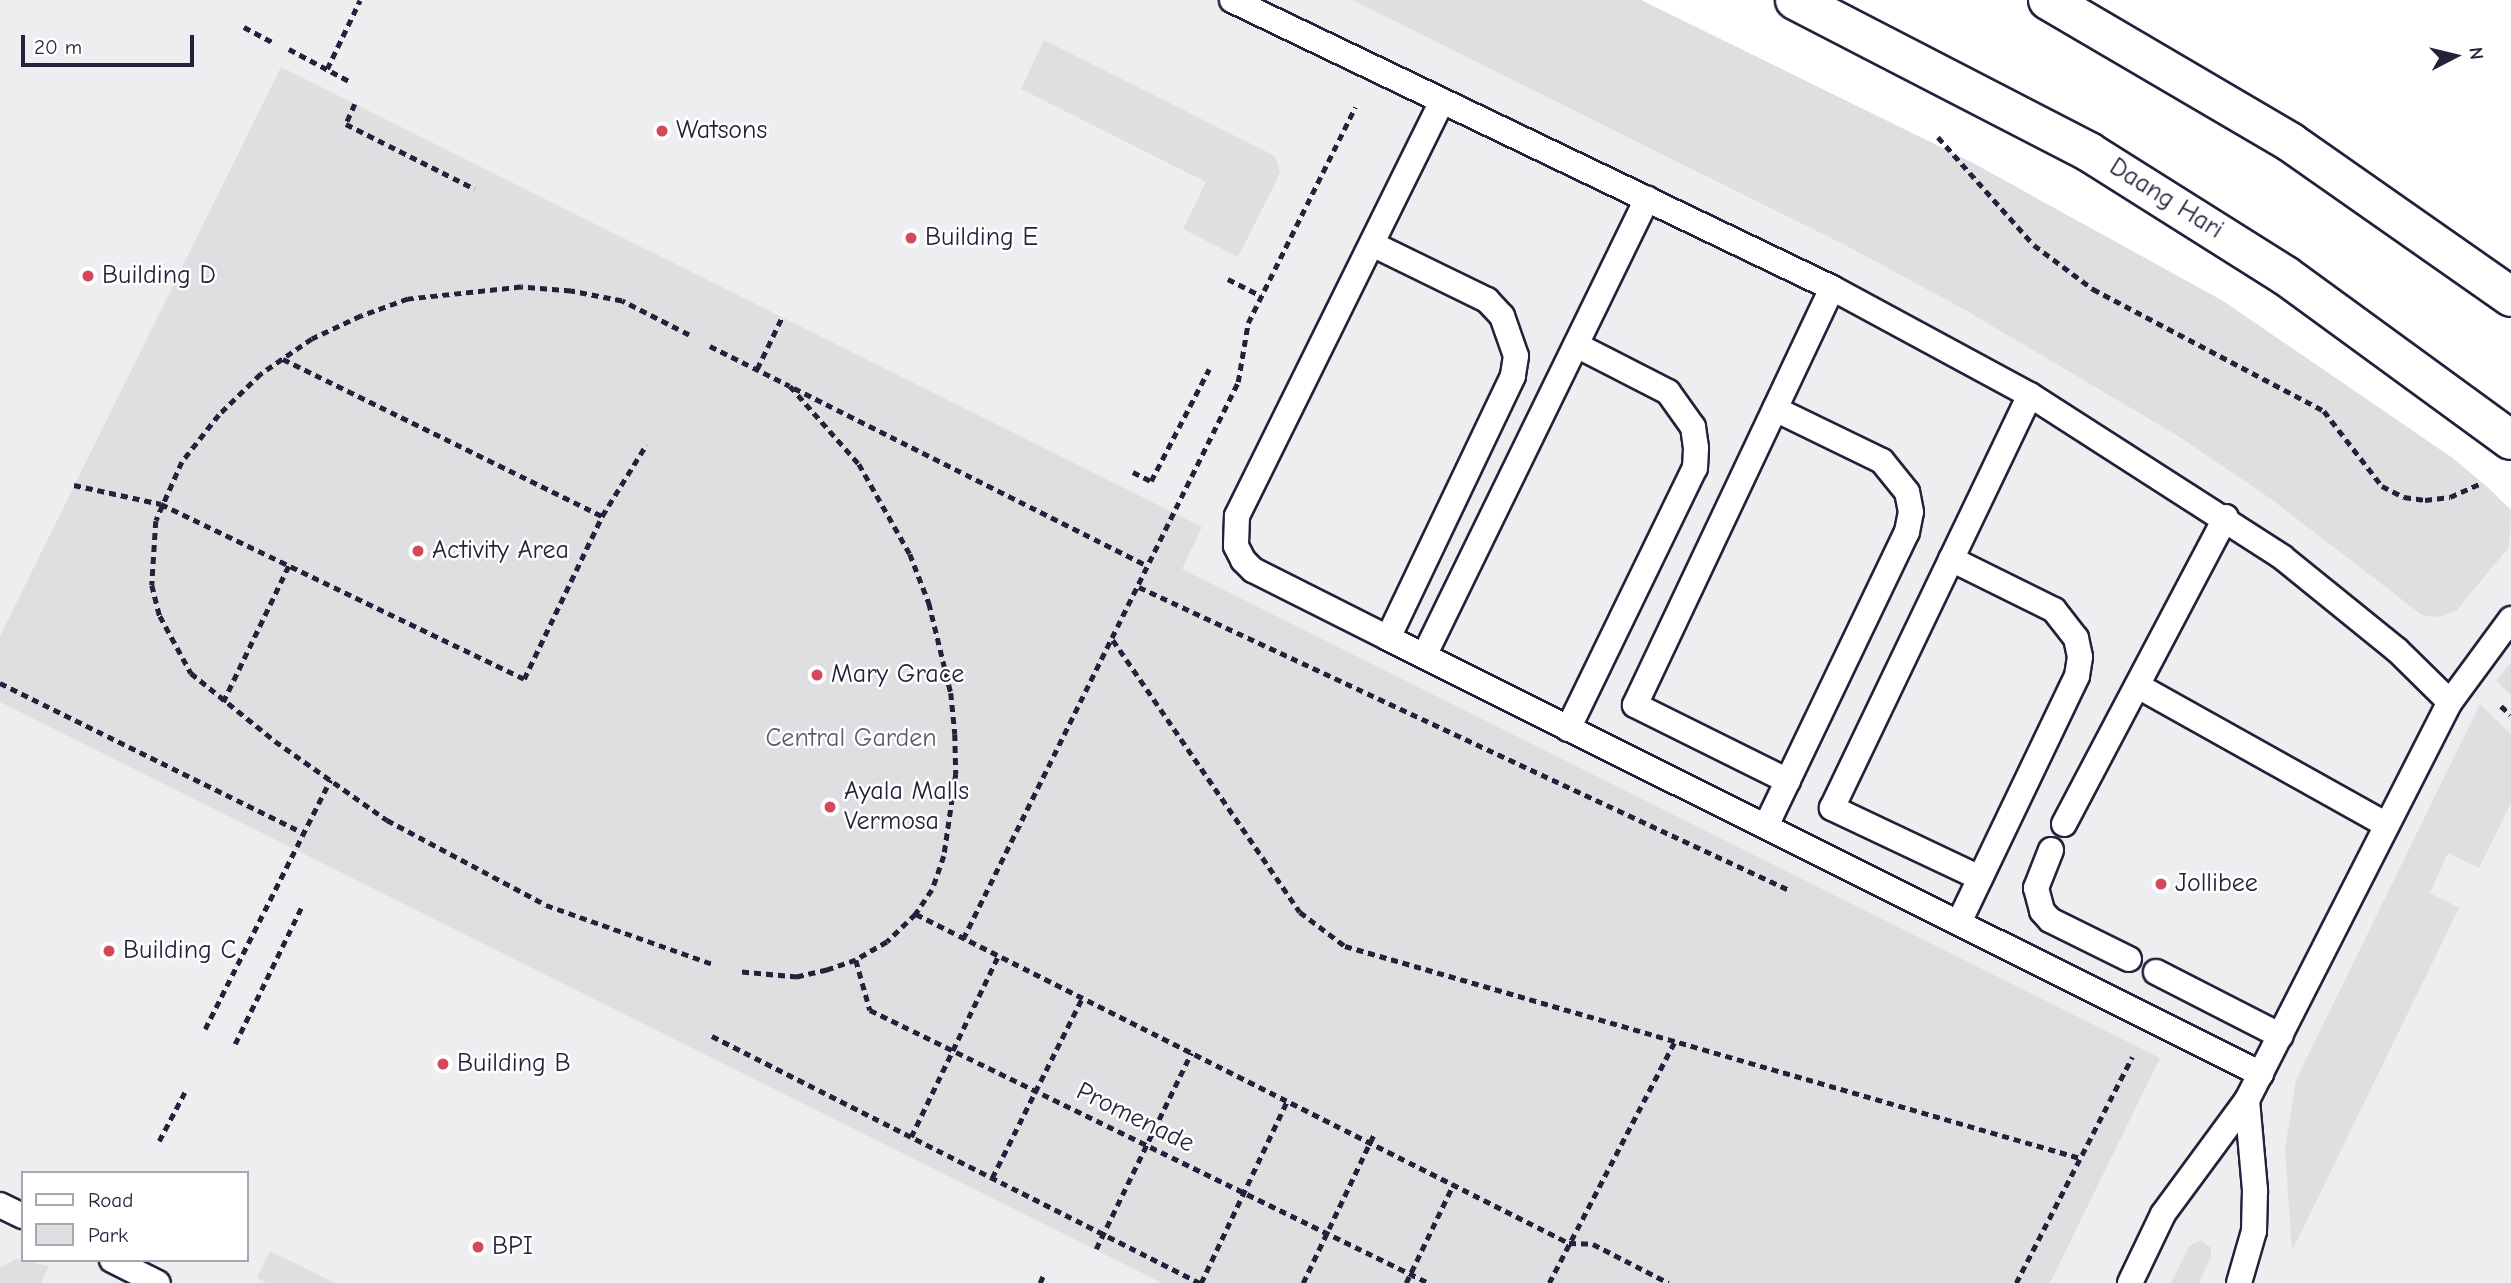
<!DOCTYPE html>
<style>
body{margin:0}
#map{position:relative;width:2511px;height:1283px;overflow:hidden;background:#fff;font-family:"Comic Neue",sans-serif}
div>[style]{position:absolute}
.built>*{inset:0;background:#eeeef1}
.green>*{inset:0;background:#dfdfe2}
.path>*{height:4.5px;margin-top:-2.25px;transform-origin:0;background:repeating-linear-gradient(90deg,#22223b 0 7px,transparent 0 12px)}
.roads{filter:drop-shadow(2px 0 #22223b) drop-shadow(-2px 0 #22223b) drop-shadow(0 2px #22223b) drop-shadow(0 -2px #22223b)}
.service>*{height:24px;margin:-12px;padding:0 12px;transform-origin:12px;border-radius:12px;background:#fff}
.primary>*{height:38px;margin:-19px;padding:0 19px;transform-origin:19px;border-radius:19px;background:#fff}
.dots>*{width:19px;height:19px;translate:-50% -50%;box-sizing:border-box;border:4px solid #fff;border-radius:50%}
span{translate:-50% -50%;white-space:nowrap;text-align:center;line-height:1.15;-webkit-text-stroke:5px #fff;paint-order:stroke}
.poi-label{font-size:26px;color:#22223b}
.left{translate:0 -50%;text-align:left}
.street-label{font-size:26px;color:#22223b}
.park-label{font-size:26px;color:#5b5b6d}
.legend{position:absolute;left:21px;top:1171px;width:228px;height:91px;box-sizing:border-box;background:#fff;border:2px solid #a7a7b1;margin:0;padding:9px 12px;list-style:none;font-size:21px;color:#22223b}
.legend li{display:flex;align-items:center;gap:14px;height:35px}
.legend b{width:35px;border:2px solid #a7a7b1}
.north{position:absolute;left:2420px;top:21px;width:70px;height:70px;-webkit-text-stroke:5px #fff;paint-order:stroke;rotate:83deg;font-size:19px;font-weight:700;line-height:28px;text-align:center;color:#22223b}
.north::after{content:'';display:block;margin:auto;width:24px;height:32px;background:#22223b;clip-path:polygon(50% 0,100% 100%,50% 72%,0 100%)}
.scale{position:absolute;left:21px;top:35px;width:173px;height:32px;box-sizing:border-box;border:4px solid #22223b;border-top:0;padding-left:9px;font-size:21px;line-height:24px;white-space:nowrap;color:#22223b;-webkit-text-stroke:5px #fff;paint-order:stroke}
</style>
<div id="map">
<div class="built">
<div style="clip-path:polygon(evenodd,0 0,1641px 0,1971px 162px,2223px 301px,2454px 459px,2511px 509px,2511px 1283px,0 1283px,0 0,23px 1173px,247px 1173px,247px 1260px,23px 1260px,23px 1173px)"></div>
</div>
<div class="green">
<div style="clip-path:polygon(1352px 0,1641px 0,1971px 162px,2223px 301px,2454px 459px,2492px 491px,2511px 511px,2509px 547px,2456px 611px,2440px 617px,2422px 615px,2271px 499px,2178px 436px,1967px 311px,1849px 247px)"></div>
<div style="clip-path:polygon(1044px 40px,1275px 156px,1280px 172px,1277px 180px,1238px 257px,1183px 229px,1206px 182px,1021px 89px)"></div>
<div style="clip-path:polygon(281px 67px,1202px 527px,1182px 569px,2160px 1058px,2050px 1283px,1162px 1283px,0 702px,0 636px)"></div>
<div style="clip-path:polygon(2511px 662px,2511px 695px,2496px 681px)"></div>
<div style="clip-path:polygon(2480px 704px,2511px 734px,2511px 803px,2479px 868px,2448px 853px,2430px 893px,2459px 908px,2292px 1251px,2285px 1149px,2296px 1080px)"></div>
<div style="clip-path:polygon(2200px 1240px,2211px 1248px,2211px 1257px,2199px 1283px,2171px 1283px,2189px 1246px)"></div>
<div style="clip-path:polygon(270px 1251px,335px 1283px,267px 1283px,257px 1278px)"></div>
<div style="clip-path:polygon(16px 1259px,49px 1266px,41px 1283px,0 1283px,0 1268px)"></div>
</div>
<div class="path">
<div style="left:244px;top:27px;width:32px;rotate:28deg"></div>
<div style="left:289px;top:49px;width:68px;rotate:28.1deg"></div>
<div style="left:327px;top:69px;width:76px;rotate:-64.4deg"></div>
<div style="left:355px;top:104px;width:22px;rotate:114deg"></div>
<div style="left:346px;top:124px;width:144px;rotate:26.7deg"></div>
<div style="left:1938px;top:137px;width:144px;rotate:48.4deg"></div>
<div style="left:2034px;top:245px;width:74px;rotate:36.7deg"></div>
<div style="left:2093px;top:289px;width:261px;rotate:27.8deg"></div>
<div style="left:2324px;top:411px;width:95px;rotate:52.3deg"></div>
<div style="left:2382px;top:486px;width:25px;rotate:27deg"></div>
<div style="left:2404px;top:497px;width:21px;rotate:8deg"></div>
<div style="left:2425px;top:500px;width:25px;rotate:-7deg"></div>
<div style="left:2450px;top:497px;width:35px;rotate:-24deg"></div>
<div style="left:1228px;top:279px;width:37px;rotate:27deg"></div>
<div style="left:689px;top:335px;width:75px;rotate:-153.1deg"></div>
<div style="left:622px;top:301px;width:52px;rotate:-168.9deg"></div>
<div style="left:571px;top:291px;width:50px;rotate:-175.4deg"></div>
<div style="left:521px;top:287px;width:114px;rotate:173.9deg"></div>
<div style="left:408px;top:299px;width:50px;rotate:160.1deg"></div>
<div style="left:361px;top:316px;width:54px;rotate:154.9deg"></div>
<div style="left:312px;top:339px;width:62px;rotate:145.5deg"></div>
<div style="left:261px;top:374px;width:59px;rotate:135.7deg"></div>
<div style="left:219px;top:415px;width:60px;rotate:128.2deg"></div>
<div style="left:182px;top:462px;width:64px;rotate:113.8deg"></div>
<div style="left:156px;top:521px;width:64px;rotate:93.6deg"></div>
<div style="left:152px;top:585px;width:32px;rotate:76deg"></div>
<div style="left:160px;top:616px;width:65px;rotate:61.5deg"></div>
<div style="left:191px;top:673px;width:108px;rotate:39deg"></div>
<div style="left:275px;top:741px;width:137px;rotate:35.2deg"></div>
<div style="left:387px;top:820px;width:180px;rotate:28.1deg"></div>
<div style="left:546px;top:905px;width:179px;rotate:19.5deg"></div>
<div style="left:710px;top:346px;width:89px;rotate:26.6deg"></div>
<div style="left:790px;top:386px;width:104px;rotate:48.5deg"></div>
<div style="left:859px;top:464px;width:103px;rotate:60.5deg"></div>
<div style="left:910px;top:554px;width:53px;rotate:68.8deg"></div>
<div style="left:929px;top:603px;width:93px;rotate:76.3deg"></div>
<div style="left:951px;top:693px;width:41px;rotate:84.4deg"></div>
<div style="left:955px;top:734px;width:40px;rotate:88.6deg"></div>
<div style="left:956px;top:774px;width:83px;rotate:98.3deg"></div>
<div style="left:944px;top:856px;width:36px;rotate:109deg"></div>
<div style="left:932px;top:890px;width:29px;rotate:124deg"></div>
<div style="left:916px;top:914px;width:40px;rotate:136deg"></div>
<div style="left:887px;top:942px;width:36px;rotate:150deg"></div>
<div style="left:856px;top:960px;width:31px;rotate:161deg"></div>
<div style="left:827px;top:970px;width:31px;rotate:167deg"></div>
<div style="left:797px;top:977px;width:56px;rotate:-174.9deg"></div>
<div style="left:283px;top:359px;width:356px;rotate:26.2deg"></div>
<div style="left:757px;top:369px;width:58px;rotate:-64.3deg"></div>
<div style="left:794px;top:388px;width:394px;rotate:26.7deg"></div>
<div style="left:1133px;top:472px;width:20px;rotate:27deg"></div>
<div style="left:1151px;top:481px;width:126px;rotate:-62.6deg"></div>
<div style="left:74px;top:485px;width:89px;rotate:12.3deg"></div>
<div style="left:161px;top:504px;width:403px;rotate:25.7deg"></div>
<div style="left:524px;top:679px;width:181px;rotate:-64.4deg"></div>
<div style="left:602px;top:516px;width:84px;rotate:-58.2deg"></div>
<div style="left:1139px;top:587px;width:717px;rotate:24.99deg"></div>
<div style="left:1113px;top:640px;width:330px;rotate:55.5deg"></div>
<div style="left:1300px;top:912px;width:56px;rotate:37.1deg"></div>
<div style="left:1345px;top:946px;width:765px;rotate:16.09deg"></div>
<div style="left:0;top:683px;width:337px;rotate:26.3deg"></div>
<div style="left:223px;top:702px;width:152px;rotate:-64.3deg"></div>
<div style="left:2501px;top:706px;width:13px;rotate:42deg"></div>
<div style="left:916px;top:914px;width:731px;rotate:26.74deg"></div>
<div style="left:1569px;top:1243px;width:24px;rotate:2deg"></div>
<div style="left:1593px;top:1244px;width:85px;rotate:27.2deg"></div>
<div style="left:963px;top:939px;width:621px;rotate:-63.72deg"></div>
<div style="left:1238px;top:382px;width:60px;rotate:-80.4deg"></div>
<div style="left:1248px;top:323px;width:241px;rotate:-63.6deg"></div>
<div style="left:856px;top:960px;width:52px;rotate:74.4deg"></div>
<div style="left:870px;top:1010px;width:622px;rotate:26.03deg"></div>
<div style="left:205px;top:1029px;width:279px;rotate:-63.3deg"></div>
<div style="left:712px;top:1036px;width:547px;rotate:26.85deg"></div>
<div style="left:235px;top:1044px;width:151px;rotate:-64.1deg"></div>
<div style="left:911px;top:1137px;width:201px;rotate:-64.3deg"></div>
<div style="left:159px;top:1141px;width:60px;rotate:-62.2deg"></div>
<div style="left:143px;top:1173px;width:1px;rotate:-90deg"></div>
<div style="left:992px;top:1178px;width:201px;rotate:-63.4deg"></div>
<div style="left:1096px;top:1249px;width:218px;rotate:-64.1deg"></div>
<div style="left:1040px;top:1283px;width:8px;rotate:-67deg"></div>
<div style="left:1201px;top:1283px;width:201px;rotate:-64.7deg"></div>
<div style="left:1303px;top:1283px;width:165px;rotate:-64.5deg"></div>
<div style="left:1406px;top:1283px;width:109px;rotate:-64.4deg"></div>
<div style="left:1549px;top:1283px;width:271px;rotate:-62.5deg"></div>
<div style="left:2016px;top:1283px;width:254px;rotate:-62.8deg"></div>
</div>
<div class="roads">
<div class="service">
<div style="left:1232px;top:0;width:666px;rotate:25.64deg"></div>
<div style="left:1832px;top:288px;width:225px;rotate:28.4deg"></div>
<div style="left:2030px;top:395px;width:300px;rotate:32.7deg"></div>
<div style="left:2282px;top:557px;width:148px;rotate:39deg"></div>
<div style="left:2397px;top:650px;width:74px;rotate:44.5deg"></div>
<div style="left:1442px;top:101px;width:463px;rotate:116.3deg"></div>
<div style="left:1237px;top:516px;width:30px;rotate:92deg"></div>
<div style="left:1236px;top:546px;width:16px;rotate:63deg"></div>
<div style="left:1243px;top:560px;width:14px;rotate:45deg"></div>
<div style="left:1253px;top:570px;width:151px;rotate:26.7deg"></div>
<div style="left:1388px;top:638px;width:976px;rotate:26.54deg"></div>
<div style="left:1372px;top:244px;width:128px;rotate:26deg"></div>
<div style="left:1487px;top:300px;width:22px;rotate:47deg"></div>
<div style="left:1502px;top:316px;width:42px;rotate:70.7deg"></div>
<div style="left:1516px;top:356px;width:20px;rotate:99deg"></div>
<div style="left:1513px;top:376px;width:290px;rotate:115.5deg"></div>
<div style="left:1951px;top:559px;width:115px;rotate:26.3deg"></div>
<div style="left:2054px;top:610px;width:36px;rotate:52deg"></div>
<div style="left:2076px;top:638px;width:19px;rotate:78deg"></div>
<div style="left:2080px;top:657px;width:19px;rotate:99deg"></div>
<div style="left:2077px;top:676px;width:273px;rotate:115.6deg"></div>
<div style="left:1424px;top:656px;width:509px;rotate:-63.99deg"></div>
<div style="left:2138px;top:686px;width:285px;rotate:29.2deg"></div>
<div style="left:1568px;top:729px;width:290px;rotate:-64.1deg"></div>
<div style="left:1695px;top:468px;width:20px;rotate:-87deg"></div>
<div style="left:1696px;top:448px;width:21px;rotate:-98deg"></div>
<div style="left:1693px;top:427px;width:43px;rotate:-125.5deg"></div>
<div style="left:1668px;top:392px;width:103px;rotate:-152.9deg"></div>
<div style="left:1788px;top:781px;width:171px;rotate:-153.6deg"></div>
<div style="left:1635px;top:705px;width:461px;rotate:-64.7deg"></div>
<div style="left:2064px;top:824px;width:347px;rotate:-62.2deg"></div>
<div style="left:1766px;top:826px;width:326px;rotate:-64.4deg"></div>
<div style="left:1907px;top:532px;width:20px;rotate:-79deg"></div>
<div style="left:1911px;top:512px;width:20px;rotate:-101deg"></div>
<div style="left:1907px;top:492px;width:40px;rotate:-129deg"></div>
<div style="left:1882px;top:461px;width:119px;rotate:-154.1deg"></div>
<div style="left:2051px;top:850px;width:41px;rotate:111.5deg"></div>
<div style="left:2036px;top:888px;width:24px;rotate:75deg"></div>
<div style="left:2042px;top:911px;width:12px;rotate:48deg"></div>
<div style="left:2050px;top:920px;width:88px;rotate:26.3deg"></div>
<div style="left:1980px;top:878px;width:164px;rotate:-154.7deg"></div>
<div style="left:1832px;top:808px;width:458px;rotate:-64.4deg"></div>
<div style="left:2156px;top:972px;width:140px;rotate:27.1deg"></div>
<div style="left:0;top:1205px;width:25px;rotate:26deg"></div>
<div style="left:112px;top:1260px;width:51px;rotate:26.6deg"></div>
<div style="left:2130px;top:1283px;width:76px;rotate:-64.4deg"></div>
<div style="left:2163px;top:1214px;width:142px;rotate:-53.6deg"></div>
<div style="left:2247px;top:1100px;width:447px;rotate:-63deg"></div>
<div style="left:2450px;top:702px;width:103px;rotate:-53.7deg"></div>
<div style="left:2239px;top:1283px;width:54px;rotate:-73.9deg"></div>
<div style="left:2254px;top:1231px;width:41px;rotate:-88.6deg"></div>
<div style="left:2255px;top:1190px;width:90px;rotate:-95.1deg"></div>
</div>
<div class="primary">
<div style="left:1795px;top:0;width:331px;rotate:27.3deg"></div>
<div style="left:2089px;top:152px;width:233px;rotate:32.2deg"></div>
<div style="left:2286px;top:276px;width:278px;rotate:36.1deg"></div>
<div style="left:2048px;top:0;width:281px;rotate:30.4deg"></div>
<div style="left:2290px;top:142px;width:270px;rotate:35deg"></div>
</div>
</div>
<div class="dots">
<div style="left:662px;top:131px;background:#d1495b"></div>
<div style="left:911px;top:238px;background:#d1495b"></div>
<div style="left:88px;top:276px;background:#d1495b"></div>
<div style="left:418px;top:551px;background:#d1495b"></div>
<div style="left:817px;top:675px;background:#d1495b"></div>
<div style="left:830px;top:807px;background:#d1495b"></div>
<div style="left:2161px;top:884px;background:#d1495b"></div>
<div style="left:109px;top:951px;background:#d1495b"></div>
<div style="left:443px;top:1064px;background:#d1495b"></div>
<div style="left:478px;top:1247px;background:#d1495b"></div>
</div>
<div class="poi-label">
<span class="left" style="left:676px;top:131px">Watsons</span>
<span class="left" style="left:925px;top:238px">Building E</span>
<span class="left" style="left:102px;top:276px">Building D</span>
<span class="left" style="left:432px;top:551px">Activity Area</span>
<span class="left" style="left:831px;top:675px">Mary Grace</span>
<span class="left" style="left:844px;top:807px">Ayala Malls<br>Vermosa</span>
<span class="left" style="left:2175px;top:884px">Jollibee</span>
<span class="left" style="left:123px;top:951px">Building C</span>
<span class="left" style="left:457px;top:1064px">Building B</span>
<span class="left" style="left:492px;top:1247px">BPI</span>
</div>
<div class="street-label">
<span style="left:2166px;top:199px;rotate:32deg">Daang Hari</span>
<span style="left:1135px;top:1118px;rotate:26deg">Promenade</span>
</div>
<div class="park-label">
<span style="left:851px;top:739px">Central Garden</span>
</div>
<ul class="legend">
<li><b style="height:9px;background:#fff"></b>Road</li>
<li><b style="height:19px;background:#dfdfe2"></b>Park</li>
</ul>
<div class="north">N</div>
<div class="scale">20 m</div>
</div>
